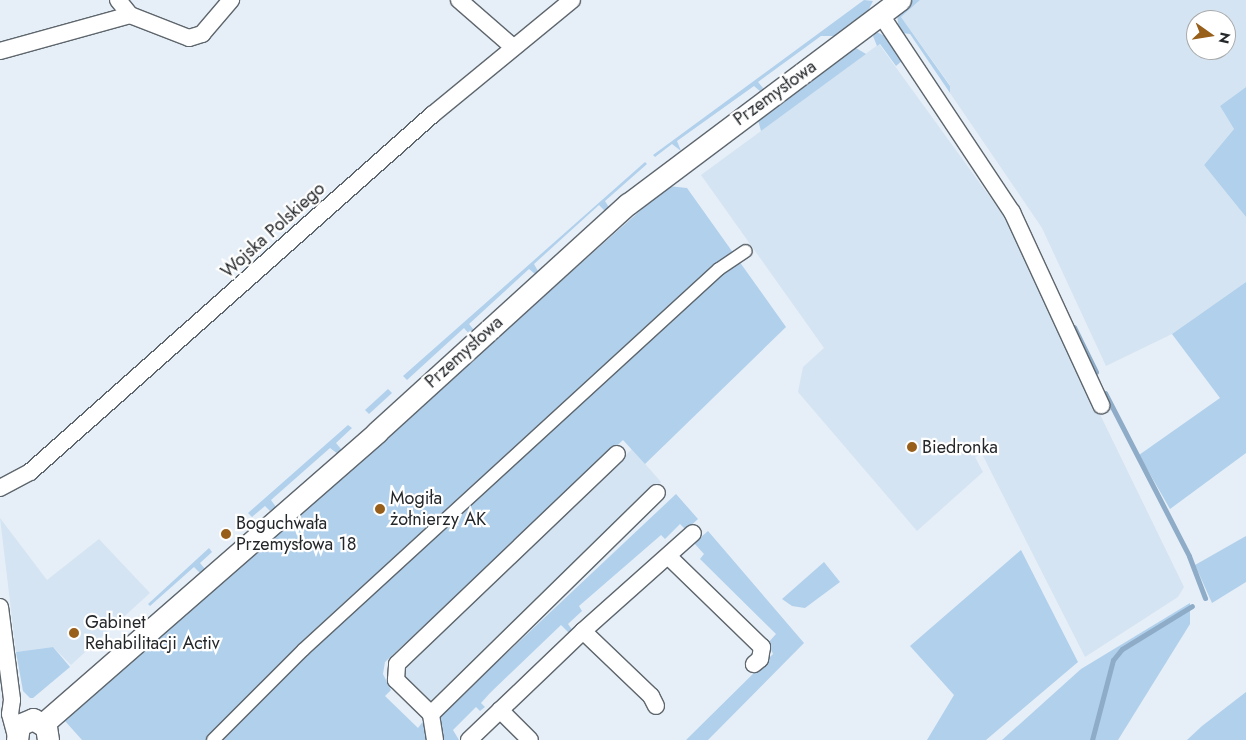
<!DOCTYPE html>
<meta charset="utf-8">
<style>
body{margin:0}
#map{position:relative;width:1246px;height:740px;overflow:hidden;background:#e6eff7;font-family:Jost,sans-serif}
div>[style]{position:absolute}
.built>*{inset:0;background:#d5e4f2}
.green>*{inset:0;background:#b1d0ec}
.stream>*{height:5px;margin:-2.5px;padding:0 2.5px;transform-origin:2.5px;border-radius:2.5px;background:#8eacc7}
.roads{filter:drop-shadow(1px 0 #5e666d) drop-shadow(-1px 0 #5e666d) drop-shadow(0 1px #5e666d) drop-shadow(0 -1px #5e666d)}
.pedestrian>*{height:12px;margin:-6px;padding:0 6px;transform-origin:6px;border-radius:6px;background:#fff}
.minor>*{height:16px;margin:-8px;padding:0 8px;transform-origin:8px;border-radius:8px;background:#fff}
.tertiary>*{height:21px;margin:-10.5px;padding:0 10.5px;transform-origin:10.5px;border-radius:10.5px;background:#fff}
.dots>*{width:14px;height:14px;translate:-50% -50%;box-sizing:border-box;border:2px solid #fff;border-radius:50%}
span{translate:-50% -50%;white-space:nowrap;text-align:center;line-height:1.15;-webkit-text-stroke:4.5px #fff;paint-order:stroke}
.street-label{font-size:18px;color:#25282b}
.poi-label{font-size:18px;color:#25282b}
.left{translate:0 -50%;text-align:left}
.north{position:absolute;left:1186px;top:10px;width:50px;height:50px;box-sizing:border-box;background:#fff;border:1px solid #a8a9aa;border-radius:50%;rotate:103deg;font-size:14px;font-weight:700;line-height:20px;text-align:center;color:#25282b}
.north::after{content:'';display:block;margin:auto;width:18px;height:22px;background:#975f1a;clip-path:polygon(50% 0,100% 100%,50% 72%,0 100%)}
</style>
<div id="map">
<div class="built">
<div style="clip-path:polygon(evenodd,920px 0,1246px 0,1246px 87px,1220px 106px,1234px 129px,1204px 165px,1246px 217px,1246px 282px,1172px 334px,1106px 366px,1042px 228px,950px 93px,950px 85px,901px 17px,920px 0,1196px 20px,1226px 20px,1226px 50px,1196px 50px,1196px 20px)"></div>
<div style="clip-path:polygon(879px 44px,1003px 215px,1184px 587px,1178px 597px,1085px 657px,982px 454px,975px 457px,983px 472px,917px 531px,798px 392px,803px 367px,824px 348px,701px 175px)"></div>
<div style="clip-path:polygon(632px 449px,661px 482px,428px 704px,400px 673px)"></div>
<div style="clip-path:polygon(0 518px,47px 580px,99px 539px,150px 593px,71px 665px,53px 647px,16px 652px)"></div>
</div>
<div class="green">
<div style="clip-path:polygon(864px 0,873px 1px,867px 13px,836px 36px,821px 36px,758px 82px,763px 88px,761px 92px,754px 86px,677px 141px,681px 151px,672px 144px,655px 157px,653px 155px)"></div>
<div style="clip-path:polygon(911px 0,920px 0,901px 17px,950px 86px,950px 93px,910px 34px,902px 33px,899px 29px,897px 15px)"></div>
<div style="clip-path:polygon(877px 32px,888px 38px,903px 60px,896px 66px,880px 44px,877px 46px,873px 36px)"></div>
<div style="clip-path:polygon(856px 48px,866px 54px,761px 131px,758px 120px)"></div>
<div style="clip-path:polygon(1246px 87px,1246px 217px,1204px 165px,1234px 129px,1220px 106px)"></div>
<div style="clip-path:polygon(645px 162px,647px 164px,605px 201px,610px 209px,605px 211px,599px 205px,534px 264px,539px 273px,535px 274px,529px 269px,469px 324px,474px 330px,470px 335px,464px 328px,407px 380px,403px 376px)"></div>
<div style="clip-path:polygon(668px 186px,687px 188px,786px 327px,645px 464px,623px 440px,385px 662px,383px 674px,391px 690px,385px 696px,418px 728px,424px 720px,428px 740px,82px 740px,65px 721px)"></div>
<div style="clip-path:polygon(1246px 282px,1246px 453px,1170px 509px,1139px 455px,1220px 398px,1172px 334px)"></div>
<div style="clip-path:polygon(388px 389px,392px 393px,369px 414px,365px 410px)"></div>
<div style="clip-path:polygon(348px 425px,352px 428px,336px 443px,341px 449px,338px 454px,330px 448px,271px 500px,276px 507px,270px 511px,265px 506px,252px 517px,248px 513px)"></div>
<div style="clip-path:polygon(676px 494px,698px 519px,686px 530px,680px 524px,665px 539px,661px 535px,579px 606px,582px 611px,568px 624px,573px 631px,569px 633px,561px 625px,490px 693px,481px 703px,485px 707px,480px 711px,476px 707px,453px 730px,459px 740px,440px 740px,437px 725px,441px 715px)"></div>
<div style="clip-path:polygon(708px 531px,804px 643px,708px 740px,686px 740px,773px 654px,768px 643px,776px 634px,700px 559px,704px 554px,694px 543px)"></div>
<div style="clip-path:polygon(1246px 536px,1246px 582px,1212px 603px,1195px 565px)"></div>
<div style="clip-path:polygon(209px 548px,212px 552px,200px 563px,205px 569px,200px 573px,194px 567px,150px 606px,148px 604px)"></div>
<div style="clip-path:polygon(1021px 550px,1078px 662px,986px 740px,927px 740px,954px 695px,910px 646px)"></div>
<div style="clip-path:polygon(824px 562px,840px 582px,805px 608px,792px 606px,782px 599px)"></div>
<div style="clip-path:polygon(1190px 603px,1190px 624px,1118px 740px,1002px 740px,1081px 669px)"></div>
<div style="clip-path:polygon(53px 647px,70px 667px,33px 698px,30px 698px,23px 691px,16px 652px)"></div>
<div style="clip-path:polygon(1246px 692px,1246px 740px,1187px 740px,1202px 726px)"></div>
</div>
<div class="stream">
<div style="left:1074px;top:327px;width:50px;rotate:63.9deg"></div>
<div style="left:1105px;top:393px;width:183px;rotate:62.7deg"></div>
<div style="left:1189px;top:556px;width:45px;rotate:69.1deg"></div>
<div style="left:1092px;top:740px;width:83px;rotate:-75.3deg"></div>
<div style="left:1113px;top:660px;width:14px;rotate:-51deg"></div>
<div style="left:1122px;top:649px;width:82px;rotate:-31.6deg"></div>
</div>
<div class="roads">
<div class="pedestrian">
<div style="left:213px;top:740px;width:127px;rotate:-45deg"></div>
<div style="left:303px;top:650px;width:564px;rotate:-42.49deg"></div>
<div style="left:719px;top:269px;width:32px;rotate:-34deg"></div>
</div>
<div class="minor">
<div style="left:118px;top:0;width:19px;rotate:51deg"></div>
<div style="left:130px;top:15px;width:63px;rotate:21.3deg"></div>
<div style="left:189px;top:38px;width:14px;rotate:-17deg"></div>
<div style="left:202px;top:34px;width:45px;rotate:-49.5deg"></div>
<div style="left:459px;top:0;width:70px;rotate:41deg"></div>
<div style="left:881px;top:15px;width:237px;rotate:56.4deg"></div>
<div style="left:1012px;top:212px;width:213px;rotate:65.2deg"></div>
<div style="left:0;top:51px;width:135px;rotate:-15.5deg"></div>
<div style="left:0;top:488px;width:34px;rotate:-28deg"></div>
<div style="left:30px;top:472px;width:538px;rotate:-41.61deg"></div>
<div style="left:432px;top:115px;width:181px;rotate:-39.4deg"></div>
<div style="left:668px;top:556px;width:131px;rotate:44.1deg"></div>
<div style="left:762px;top:647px;width:12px;rotate:99deg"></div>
<div style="left:760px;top:659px;width:8px;rotate:140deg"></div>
<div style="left:0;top:607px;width:94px;rotate:82.6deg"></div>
<div style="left:12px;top:700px;width:14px;rotate:98deg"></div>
<div style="left:10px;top:714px;width:23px;rotate:75deg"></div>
<div style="left:583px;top:631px;width:94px;rotate:43.7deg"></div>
<div style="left:651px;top:696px;width:11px;rotate:63deg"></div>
<div style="left:500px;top:710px;width:42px;rotate:45deg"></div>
<div style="left:431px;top:714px;width:49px;rotate:-135.8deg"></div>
<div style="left:396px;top:680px;width:16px;rotate:-86deg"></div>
<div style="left:397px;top:664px;width:304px;rotate:-43.7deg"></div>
<div style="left:435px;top:740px;width:26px;rotate:-99deg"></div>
<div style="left:431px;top:714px;width:316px;rotate:-44.4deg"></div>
<div style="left:469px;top:740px;width:158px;rotate:-43.7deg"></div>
<div style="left:583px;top:631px;width:147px;rotate:-41.7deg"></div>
</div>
<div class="tertiary">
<div style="left:44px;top:723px;width:442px;rotate:-41.1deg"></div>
<div style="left:377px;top:432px;width:339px;rotate:-42.3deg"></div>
<div style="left:628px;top:204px;width:340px;rotate:-36.9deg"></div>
<div style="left:17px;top:740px;width:15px;rotate:-82deg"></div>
<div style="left:19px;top:725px;width:15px;rotate:-23deg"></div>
<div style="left:33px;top:719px;width:15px;rotate:32deg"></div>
<div style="left:46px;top:727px;width:13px;rotate:81deg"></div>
</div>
</div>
<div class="dots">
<div style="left:912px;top:447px;background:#975f1a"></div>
<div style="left:380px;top:509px;background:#975f1a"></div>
<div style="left:226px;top:534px;background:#975f1a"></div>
<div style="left:74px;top:633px;background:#975f1a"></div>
</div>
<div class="street-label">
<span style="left:775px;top:93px;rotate:-36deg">Przemysłowa</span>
<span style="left:273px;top:230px;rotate:-42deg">Wojska Polskiego</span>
<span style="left:464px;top:352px;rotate:-42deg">Przemysłowa</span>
</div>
<div class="poi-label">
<span class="left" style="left:922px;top:447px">Biedronka</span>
<span class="left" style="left:390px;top:509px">Mogiła<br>żołnierzy AK</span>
<span class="left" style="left:236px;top:534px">Boguchwała<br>Przemysłowa 18</span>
<span class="left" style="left:85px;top:633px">Gabinet<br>Rehabilitacji Activ</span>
</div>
<div class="north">N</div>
</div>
